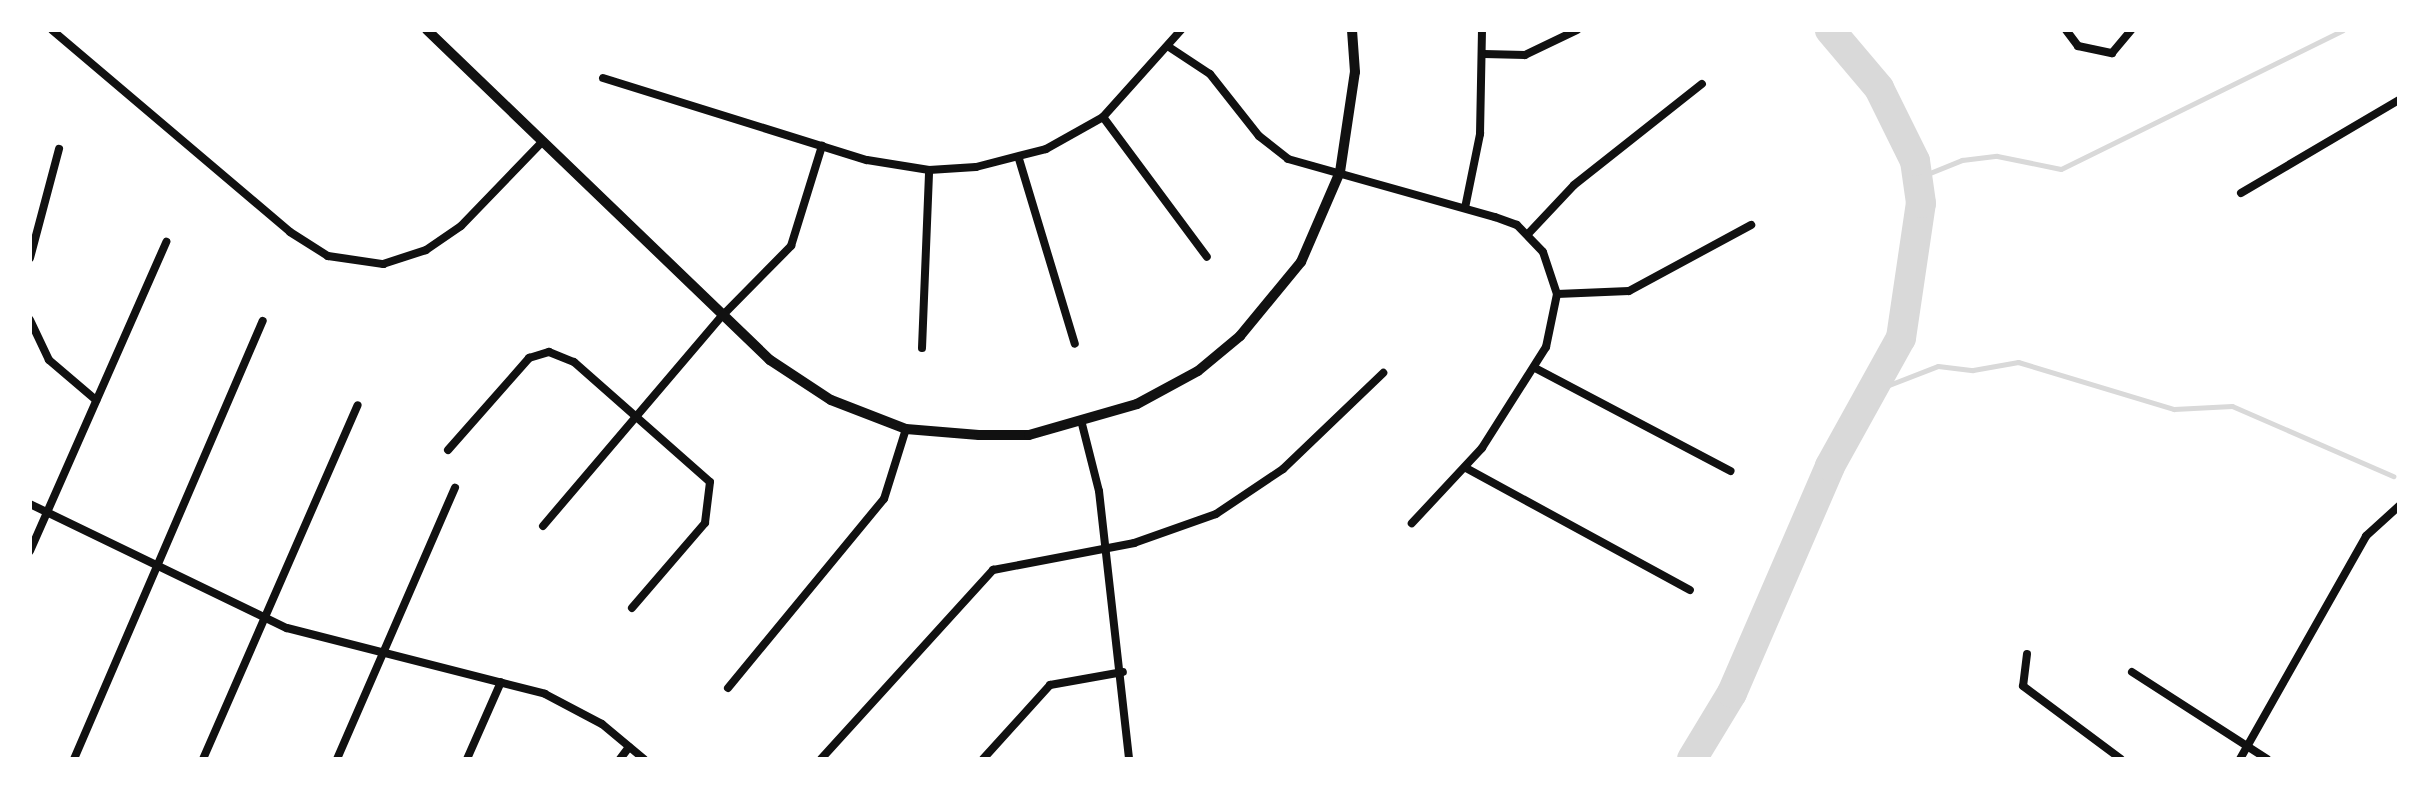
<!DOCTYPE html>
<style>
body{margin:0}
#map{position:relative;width:2429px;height:789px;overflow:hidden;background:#fff;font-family:Jost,sans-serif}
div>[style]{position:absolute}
.stream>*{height:5px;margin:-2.5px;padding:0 2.5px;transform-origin:2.5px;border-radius:2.5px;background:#d9d9d9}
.river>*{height:30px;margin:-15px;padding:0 15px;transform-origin:15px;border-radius:15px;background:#d9d9d9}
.minor>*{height:8px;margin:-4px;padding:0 4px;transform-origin:4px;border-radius:4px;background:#111}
.tertiary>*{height:10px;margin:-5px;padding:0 5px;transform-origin:5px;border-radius:5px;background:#111}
span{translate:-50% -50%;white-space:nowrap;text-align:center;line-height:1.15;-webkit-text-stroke:10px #fff;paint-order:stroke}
.frame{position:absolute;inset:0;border:32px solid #fff;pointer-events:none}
</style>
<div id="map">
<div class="stream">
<div style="left:1915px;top:179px;width:51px;rotate:-22deg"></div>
<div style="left:1962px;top:160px;width:35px;rotate:-7deg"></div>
<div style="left:1997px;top:156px;width:65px;rotate:11.5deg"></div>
<div style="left:2061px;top:169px;width:314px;rotate:-26.2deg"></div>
<div style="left:1876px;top:390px;width:66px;rotate:-21.2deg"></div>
<div style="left:1938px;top:366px;width:35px;rotate:7deg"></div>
<div style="left:1973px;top:370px;width:46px;rotate:-10.1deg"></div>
<div style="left:2018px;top:362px;width:163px;rotate:16.8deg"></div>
<div style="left:2174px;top:409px;width:58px;rotate:-3deg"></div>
<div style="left:2232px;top:406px;width:176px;rotate:23.5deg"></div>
</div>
<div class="river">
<div style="left:1692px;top:759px;width:77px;rotate:-58.8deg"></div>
<div style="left:1732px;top:693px;width:247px;rotate:-66.6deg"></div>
<div style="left:1830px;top:466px;width:146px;rotate:-61deg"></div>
<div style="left:1901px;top:338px;width:136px;rotate:-81.6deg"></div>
<div style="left:1921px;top:203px;width:42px;rotate:-98.1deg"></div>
<div style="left:1915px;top:161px;width:81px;rotate:-116.3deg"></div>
<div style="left:1879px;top:88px;width:76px;rotate:-130.2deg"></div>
</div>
<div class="minor">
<div style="left:52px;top:30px;width:312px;rotate:40.3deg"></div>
<div style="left:290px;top:232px;width:45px;rotate:32.3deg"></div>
<div style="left:328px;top:256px;width:56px;rotate:8.3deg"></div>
<div style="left:383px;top:264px;width:45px;rotate:-18deg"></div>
<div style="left:426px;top:250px;width:42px;rotate:-34.4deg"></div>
<div style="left:461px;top:226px;width:117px;rotate:-46deg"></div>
<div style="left:2066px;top:30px;width:20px;rotate:53deg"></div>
<div style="left:2078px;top:46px;width:35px;rotate:12deg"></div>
<div style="left:2112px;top:53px;width:30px;rotate:-50deg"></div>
<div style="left:1169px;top:47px;width:49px;rotate:33.4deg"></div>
<div style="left:1210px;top:74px;width:79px;rotate:51.7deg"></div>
<div style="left:1259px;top:136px;width:37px;rotate:38deg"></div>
<div style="left:1288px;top:159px;width:215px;rotate:15.7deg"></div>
<div style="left:1495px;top:217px;width:23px;rotate:20deg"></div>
<div style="left:1517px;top:225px;width:37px;rotate:46deg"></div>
<div style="left:1543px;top:252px;width:44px;rotate:71.6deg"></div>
<div style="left:1557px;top:294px;width:54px;rotate:101.7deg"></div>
<div style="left:1546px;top:347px;width:120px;rotate:122.4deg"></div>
<div style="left:1482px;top:448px;width:103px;rotate:133deg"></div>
<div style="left:1484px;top:54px;width:41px;rotate:1.4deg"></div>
<div style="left:1525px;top:55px;width:58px;rotate:-25.7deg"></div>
<div style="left:603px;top:78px;width:276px;rotate:17.3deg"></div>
<div style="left:867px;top:160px;width:63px;rotate:9.2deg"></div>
<div style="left:929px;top:170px;width:47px;rotate:-3.7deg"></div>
<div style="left:976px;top:167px;width:72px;rotate:-14.4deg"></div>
<div style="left:1046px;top:149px;width:65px;rotate:-29.3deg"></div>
<div style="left:1103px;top:117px;width:117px;rotate:-48.1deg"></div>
<div style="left:1103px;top:117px;width:174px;rotate:53.4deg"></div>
<div style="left:1019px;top:159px;width:193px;rotate:73.2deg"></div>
<div style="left:2241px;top:193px;width:183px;rotate:-30.5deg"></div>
<div style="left:1465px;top:208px;width:76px;rotate:-78.5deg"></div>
<div style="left:1480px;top:134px;width:104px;rotate:-88.9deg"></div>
<div style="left:1528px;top:234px;width:67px;rotate:-46.8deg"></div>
<div style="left:1574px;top:185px;width:163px;rotate:-38.3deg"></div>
<div style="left:30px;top:258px;width:113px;rotate:-75.1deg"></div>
<div style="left:1557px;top:294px;width:72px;rotate:-2.4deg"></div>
<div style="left:1629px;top:291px;width:139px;rotate:-28.4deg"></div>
<div style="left:30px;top:320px;width:44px;rotate:64.6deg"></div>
<div style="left:49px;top:360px;width:62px;rotate:40.4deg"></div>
<div style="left:922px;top:348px;width:178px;rotate:-87.7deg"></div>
<div style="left:1535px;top:368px;width:221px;rotate:27.8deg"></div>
<div style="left:1082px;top:424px;width:69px;rotate:75.8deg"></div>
<div style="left:1099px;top:491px;width:270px;rotate:83.6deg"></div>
<div style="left:448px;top:450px;width:123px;rotate:-48.6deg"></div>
<div style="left:529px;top:358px;width:21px;rotate:-17deg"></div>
<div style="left:549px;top:352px;width:27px;rotate:22deg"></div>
<div style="left:574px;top:362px;width:181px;rotate:41.4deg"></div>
<div style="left:710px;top:482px;width:41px;rotate:97deg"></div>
<div style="left:705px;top:523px;width:112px;rotate:130.7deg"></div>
<div style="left:1466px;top:468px;width:255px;rotate:28.6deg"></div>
<div style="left:30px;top:504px;width:285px;rotate:25.8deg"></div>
<div style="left:287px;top:628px;width:266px;rotate:14.3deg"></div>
<div style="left:545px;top:694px;width:64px;rotate:27.8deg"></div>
<div style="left:602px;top:724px;width:55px;rotate:39.8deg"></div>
<div style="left:543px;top:526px;width:275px;rotate:-49.6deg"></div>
<div style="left:721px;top:317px;width:100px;rotate:-45.4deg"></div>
<div style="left:791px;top:246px;width:105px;rotate:-72.8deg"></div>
<div style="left:30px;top:551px;width:338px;rotate:-66.2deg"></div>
<div style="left:2027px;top:654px;width:32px;rotate:97deg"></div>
<div style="left:2023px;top:686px;width:122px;rotate:36.7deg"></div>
<div style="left:2132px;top:672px;width:161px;rotate:32.8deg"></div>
<div style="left:728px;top:688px;width:245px;rotate:-50.5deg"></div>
<div style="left:884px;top:499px;width:73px;rotate:-72.6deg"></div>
<div style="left:74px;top:759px;width:477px;rotate:-66.7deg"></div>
<div style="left:203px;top:759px;width:386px;rotate:-66.4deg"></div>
<div style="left:337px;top:759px;width:296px;rotate:-66.5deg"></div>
<div style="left:467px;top:759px;width:84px;rotate:-66.2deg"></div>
<div style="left:620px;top:759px;width:15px;rotate:-53deg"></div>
<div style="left:821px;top:759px;width:256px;rotate:-47.7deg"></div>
<div style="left:993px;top:570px;width:144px;rotate:-10.8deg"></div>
<div style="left:1134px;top:543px;width:87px;rotate:-19.5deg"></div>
<div style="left:1216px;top:514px;width:81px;rotate:-33.9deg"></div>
<div style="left:1283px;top:469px;width:139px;rotate:-43.8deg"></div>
<div style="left:983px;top:759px;width:100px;rotate:-47.8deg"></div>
<div style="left:1050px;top:685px;width:74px;rotate:-10.1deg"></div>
<div style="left:2240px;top:759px;width:256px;rotate:-60.5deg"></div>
<div style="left:2366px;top:536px;width:45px;rotate:-42.3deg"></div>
</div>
<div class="tertiary">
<div style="left:427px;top:30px;width:476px;rotate:43.9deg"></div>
<div style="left:770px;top:360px;width:73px;rotate:33.3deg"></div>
<div style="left:831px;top:400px;width:80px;rotate:21.1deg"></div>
<div style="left:906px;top:429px;width:73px;rotate:4.7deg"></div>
<div style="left:979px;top:435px;width:50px"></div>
<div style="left:1029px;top:435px;width:112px;rotate:-16deg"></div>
<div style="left:1137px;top:404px;width:69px;rotate:-28.4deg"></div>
<div style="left:1198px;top:371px;width:55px;rotate:-39.8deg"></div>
<div style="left:1240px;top:336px;width:96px;rotate:-50.5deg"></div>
<div style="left:1301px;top:262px;width:98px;rotate:-66.6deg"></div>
<div style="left:1340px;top:172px;width:101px;rotate:-81.5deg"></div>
<div style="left:1355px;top:72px;width:42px;rotate:-94.1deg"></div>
</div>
<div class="frame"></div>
</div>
